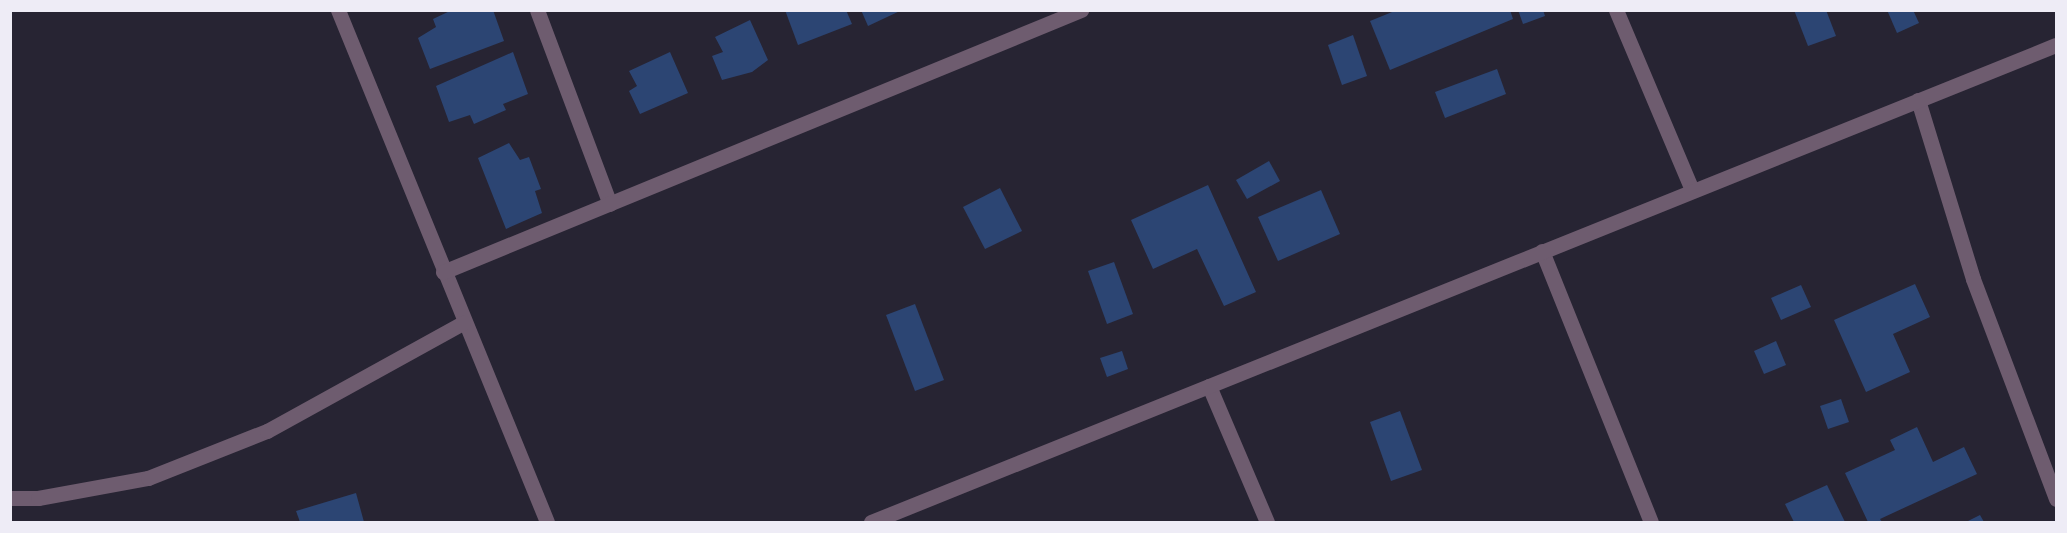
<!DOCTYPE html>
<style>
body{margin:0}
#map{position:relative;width:2067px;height:533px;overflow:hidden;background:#272433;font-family:Montserrat,sans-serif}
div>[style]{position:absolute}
.building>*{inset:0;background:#2c4573}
.street>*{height:15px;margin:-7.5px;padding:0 7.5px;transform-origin:7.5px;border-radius:7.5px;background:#6e5c6f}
span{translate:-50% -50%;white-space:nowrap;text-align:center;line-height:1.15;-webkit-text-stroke:5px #100f15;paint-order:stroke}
.frame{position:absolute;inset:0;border:12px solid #eeecf6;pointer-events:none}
</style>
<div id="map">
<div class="building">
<div style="clip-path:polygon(452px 10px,493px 10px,504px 41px,430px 69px,418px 38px,436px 27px,433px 19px)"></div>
<div style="clip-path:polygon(785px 10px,846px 10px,852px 24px,798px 45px)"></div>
<div style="clip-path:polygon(861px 10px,902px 10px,868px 26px)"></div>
<div style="clip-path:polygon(1397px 10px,1510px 10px,1513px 19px,1390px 70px,1370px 21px)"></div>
<div style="clip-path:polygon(1518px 10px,1543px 10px,1545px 16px,1523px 24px)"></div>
<div style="clip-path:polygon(1794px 10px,1826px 10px,1836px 36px,1808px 46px)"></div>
<div style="clip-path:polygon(1887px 10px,1913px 10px,1919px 23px,1897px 33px)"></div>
<div style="clip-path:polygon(750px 20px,768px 60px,752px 72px,722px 80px,712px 56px,723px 52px,715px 37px)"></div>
<div style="clip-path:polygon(1353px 35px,1367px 76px,1342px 85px,1328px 45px)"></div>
<div style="clip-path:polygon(513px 52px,528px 94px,503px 104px,506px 110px,474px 124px,470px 115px,449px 122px,436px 86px)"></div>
<div style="clip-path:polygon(670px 52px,688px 93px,640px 114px,629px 91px,637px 86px,629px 71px)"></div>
<div style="clip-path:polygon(1497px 69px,1506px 94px,1445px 118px,1435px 92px)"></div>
<div style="clip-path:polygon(509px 143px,520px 160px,529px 157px,541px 189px,535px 191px,542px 213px,506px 229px,478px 158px)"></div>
<div style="clip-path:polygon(1269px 161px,1280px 181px,1247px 199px,1236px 180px)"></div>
<div style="clip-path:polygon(1208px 185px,1256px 292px,1224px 306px,1197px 249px,1153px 269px,1131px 220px)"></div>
<div style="clip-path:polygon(1000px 188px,1022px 231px,985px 249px,963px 207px)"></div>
<div style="clip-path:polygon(1321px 190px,1340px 234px,1278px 261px,1258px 217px)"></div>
<div style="clip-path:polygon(1114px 262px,1133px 314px,1107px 324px,1088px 271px)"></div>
<div style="clip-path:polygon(1915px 284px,1930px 317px,1893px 334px,1910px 372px,1866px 392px,1834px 320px)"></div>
<div style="clip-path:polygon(1801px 285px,1811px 307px,1781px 320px,1771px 298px)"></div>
<div style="clip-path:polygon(915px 304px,944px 380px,915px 391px,886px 315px)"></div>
<div style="clip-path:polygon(1776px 341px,1786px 365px,1764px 374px,1754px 351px)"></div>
<div style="clip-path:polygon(1122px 351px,1128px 369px,1107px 377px,1100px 358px)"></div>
<div style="clip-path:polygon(1841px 399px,1849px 422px,1828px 429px,1820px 406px)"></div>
<div style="clip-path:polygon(1400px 411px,1422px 470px,1391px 481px,1370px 422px)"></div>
<div style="clip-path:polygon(1917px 427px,1933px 462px,1964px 447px,1977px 474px,1880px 519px,1882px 522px,1868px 522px,1845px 473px,1895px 450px,1890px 440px)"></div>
<div style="clip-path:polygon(1827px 485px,1845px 522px,1794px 522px,1785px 504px)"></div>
<div style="clip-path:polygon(356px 493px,364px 522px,300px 522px,296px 511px)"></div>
<div style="clip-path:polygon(1980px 515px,1984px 522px,1966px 522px)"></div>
</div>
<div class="street">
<div style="left:338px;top:10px;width:553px;rotate:67.79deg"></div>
<div style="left:537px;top:10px;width:207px;rotate:69.4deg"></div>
<div style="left:1616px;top:10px;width:195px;rotate:67.1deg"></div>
<div style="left:1918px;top:100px;width:187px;rotate:72.9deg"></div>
<div style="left:1973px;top:279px;width:235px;rotate:69.3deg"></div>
<div style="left:1542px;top:251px;width:292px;rotate:68.1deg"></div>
<div style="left:443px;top:272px;width:690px;rotate:-22.33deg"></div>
<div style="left:1209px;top:386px;width:148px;rotate:66.9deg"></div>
<div style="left:10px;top:498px;width:28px"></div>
<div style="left:38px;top:498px;width:112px;rotate:-10.3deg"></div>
<div style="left:148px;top:478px;width:128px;rotate:-21.6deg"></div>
<div style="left:267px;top:431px;width:224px;rotate:-28.9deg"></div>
<div style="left:871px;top:522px;width:1277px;rotate:-21.93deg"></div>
</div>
<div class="frame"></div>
</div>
